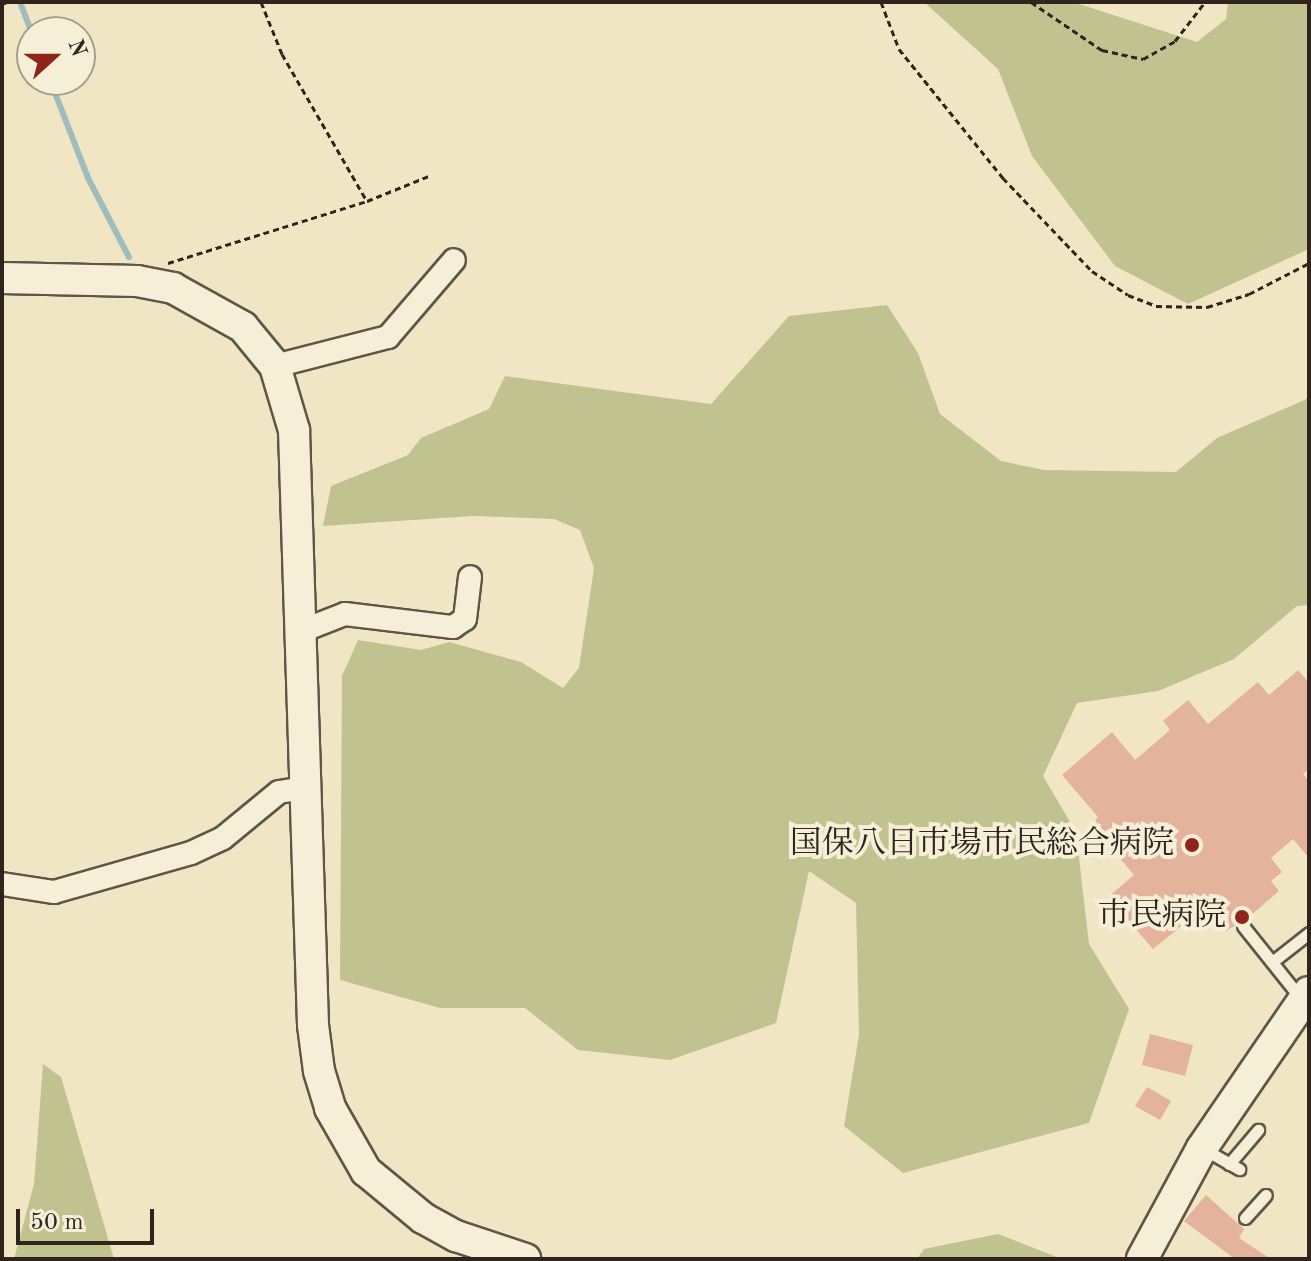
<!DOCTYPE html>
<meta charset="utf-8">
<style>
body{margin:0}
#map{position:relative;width:1311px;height:1261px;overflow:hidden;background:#f1e6c3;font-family:"Old Standard TT","Noto Serif JP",serif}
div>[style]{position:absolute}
.green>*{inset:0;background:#c0c38f}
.stream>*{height:6px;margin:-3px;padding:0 3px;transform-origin:3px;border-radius:3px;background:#9ebdbc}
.building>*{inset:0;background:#e4b39b}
.path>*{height:3px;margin-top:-1.5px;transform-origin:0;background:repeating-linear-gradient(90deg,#31241f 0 6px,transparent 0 10px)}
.roads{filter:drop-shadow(2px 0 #615448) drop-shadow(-2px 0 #615448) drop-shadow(0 2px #615448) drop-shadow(0 -2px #615448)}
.lane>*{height:11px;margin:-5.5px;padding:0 5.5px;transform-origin:5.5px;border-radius:5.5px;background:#f6efd8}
.street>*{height:22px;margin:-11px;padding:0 11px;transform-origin:11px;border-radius:11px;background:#f6efd8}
.secondary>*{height:30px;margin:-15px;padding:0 15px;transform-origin:15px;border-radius:15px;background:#f6efd8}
.dots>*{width:22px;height:22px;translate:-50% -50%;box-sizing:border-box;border:4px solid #f6efd8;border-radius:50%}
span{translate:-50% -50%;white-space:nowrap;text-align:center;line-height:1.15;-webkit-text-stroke:8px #f6efd8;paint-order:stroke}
.poi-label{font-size:32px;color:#31241f}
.right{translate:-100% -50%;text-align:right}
.frame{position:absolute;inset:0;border:4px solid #31241f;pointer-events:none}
.north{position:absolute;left:16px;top:16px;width:80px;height:80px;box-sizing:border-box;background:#f6efd8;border:2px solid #a79e8e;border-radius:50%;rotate:69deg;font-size:22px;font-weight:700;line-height:32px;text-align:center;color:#31241f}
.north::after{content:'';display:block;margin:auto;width:28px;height:36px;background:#8f2418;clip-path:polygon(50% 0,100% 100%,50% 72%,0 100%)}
.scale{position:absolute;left:16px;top:1209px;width:138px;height:36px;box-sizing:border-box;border:4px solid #31241f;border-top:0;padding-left:10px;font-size:24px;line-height:28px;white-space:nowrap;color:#31241f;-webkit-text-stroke:6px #f6efd8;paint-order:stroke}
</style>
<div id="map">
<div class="green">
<div style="clip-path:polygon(924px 2px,1073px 2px,1197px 42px,1226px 19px,1228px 2px,1309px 2px,1309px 249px,1188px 304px,1115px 266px,1032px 156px,998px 69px)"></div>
<div style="clip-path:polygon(887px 305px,918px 353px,940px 414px,1001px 461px,1044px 470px,1176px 472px,1217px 438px,1309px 398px,1309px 605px,1297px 606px,1234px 659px,1158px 691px,1077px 703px,1043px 776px,1076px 832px,1089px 944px,1129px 1009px,1089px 1123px,903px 1173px,844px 1126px,859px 1035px,856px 903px,809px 871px,776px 1023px,670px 1060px,578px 1050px,525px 1008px,440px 1008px,340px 980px,342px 676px,358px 640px,421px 650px,449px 642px,521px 662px,563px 688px,579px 668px,594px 568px,580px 530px,554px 519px,473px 516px,323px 526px,331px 486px,408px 455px,421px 438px,489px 409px,505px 376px,711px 404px,789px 316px)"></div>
<div style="clip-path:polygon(43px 1064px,61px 1077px,114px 1259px,14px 1259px,34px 1184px)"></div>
<div style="clip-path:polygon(998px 1234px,1062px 1259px,917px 1259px,924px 1249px)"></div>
</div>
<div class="stream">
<div style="left:20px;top:2px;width:33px;rotate:69deg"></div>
<div style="left:50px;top:80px;width:105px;rotate:68.8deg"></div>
<div style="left:88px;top:178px;width:89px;rotate:62.6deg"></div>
</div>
<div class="building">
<div style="clip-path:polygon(1298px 670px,1309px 683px,1309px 769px,1303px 774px,1309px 781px,1309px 858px,1293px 839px,1271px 858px,1282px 872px,1271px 881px,1279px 891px,1249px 917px,1226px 931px,1214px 917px,1204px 925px,1195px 915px,1153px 949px,1108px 897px,1134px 875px,1091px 824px,1098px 817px,1062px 775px,1112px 732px,1135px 760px,1170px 730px,1163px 721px,1188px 700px,1208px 724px,1258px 682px,1269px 695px)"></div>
<div style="clip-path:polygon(1150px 1034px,1193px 1045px,1185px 1076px,1142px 1065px)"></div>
<div style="clip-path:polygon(1147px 1087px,1171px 1101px,1160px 1120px,1135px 1106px)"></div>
<div style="clip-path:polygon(1206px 1195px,1244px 1229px,1239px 1238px,1271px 1259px,1235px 1259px,1184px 1221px)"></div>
</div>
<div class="path">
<div style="left:261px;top:2px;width:56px;rotate:68deg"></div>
<div style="left:282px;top:54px;width:170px;rotate:60deg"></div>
<div style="left:881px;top:2px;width:50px;rotate:69deg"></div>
<div style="left:899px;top:49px;width:166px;rotate:51.1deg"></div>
<div style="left:1003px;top:178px;width:129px;rotate:46.3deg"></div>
<div style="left:1092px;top:271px;width:43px;rotate:33.7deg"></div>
<div style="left:1128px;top:295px;width:30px;rotate:21deg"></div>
<div style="left:1156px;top:306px;width:51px;rotate:1.1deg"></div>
<div style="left:1207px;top:307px;width:44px;rotate:-17.2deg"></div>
<div style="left:1249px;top:294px;width:68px;rotate:-27.3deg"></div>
<div style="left:1031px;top:2px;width:86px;rotate:34.1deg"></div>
<div style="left:1102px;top:50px;width:42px;rotate:12.4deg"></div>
<div style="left:1143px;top:59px;width:37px;rotate:-29deg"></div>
<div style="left:1175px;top:41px;width:49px;rotate:-52.4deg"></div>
<div style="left:2px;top:4px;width:5px;rotate:-22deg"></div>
<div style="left:168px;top:263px;width:208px;rotate:-17.3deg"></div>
<div style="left:367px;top:201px;width:69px;rotate:-22.1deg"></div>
</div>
<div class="roads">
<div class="lane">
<div style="left:1243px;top:926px;width:95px;rotate:51.4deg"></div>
<div style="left:1272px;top:962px;width:47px;rotate:-38.1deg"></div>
<div style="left:1202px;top:1148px;width:43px;rotate:29.6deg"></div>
<div style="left:1229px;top:1164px;width:45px;rotate:-49.5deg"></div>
<div style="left:1245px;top:1218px;width:31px;rotate:-48deg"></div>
</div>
<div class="street">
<div style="left:275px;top:366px;width:117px;rotate:-14.4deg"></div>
<div style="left:388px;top:337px;width:101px;rotate:-49.4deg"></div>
<div style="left:299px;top:632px;width:49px;rotate:-21.4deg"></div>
<div style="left:345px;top:614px;width:109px;rotate:6.9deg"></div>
<div style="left:453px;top:627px;width:14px;rotate:-34deg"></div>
<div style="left:465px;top:619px;width:42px;rotate:-83.2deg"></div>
<div style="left:2px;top:884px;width:53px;rotate:8.7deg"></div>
<div style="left:54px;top:892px;width:142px;rotate:-15.9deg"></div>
<div style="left:191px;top:853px;width:35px;rotate:-25deg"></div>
<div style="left:223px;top:838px;width:72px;rotate:-39.4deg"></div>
<div style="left:279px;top:792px;width:25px;rotate:-9deg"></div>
</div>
<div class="secondary">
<div style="left:2px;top:278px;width:135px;rotate:1.3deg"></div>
<div style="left:137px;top:281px;width:37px;rotate:11deg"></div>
<div style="left:173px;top:288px;width:80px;rotate:29.1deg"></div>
<div style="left:243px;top:327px;width:50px;rotate:50.6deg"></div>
<div style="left:275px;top:366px;width:67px;rotate:73.5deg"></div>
<div style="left:294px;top:430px;width:595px;rotate:88.17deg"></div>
<div style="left:313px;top:1025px;width:46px;rotate:82.6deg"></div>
<div style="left:319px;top:1071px;width:39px;rotate:73deg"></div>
<div style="left:330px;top:1108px;width:73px;rotate:60.3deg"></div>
<div style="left:366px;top:1171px;width:74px;rotate:39.5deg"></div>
<div style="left:423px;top:1218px;width:38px;rotate:29deg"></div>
<div style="left:456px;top:1236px;width:73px;rotate:18.4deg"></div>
<div style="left:1142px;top:1259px;width:126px;rotate:-61.6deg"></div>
<div style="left:1202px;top:1148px;width:189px;rotate:-55.6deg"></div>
</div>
</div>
<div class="dots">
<div style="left:1192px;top:845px;background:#8f2418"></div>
<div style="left:1242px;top:917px;background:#8f2418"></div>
</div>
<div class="poi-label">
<span class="right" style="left:1174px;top:845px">国保八日市場市民総合病院</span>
<span class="right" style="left:1226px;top:917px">市民病院</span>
</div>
<div class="frame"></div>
<div class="north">N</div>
<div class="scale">50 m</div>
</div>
